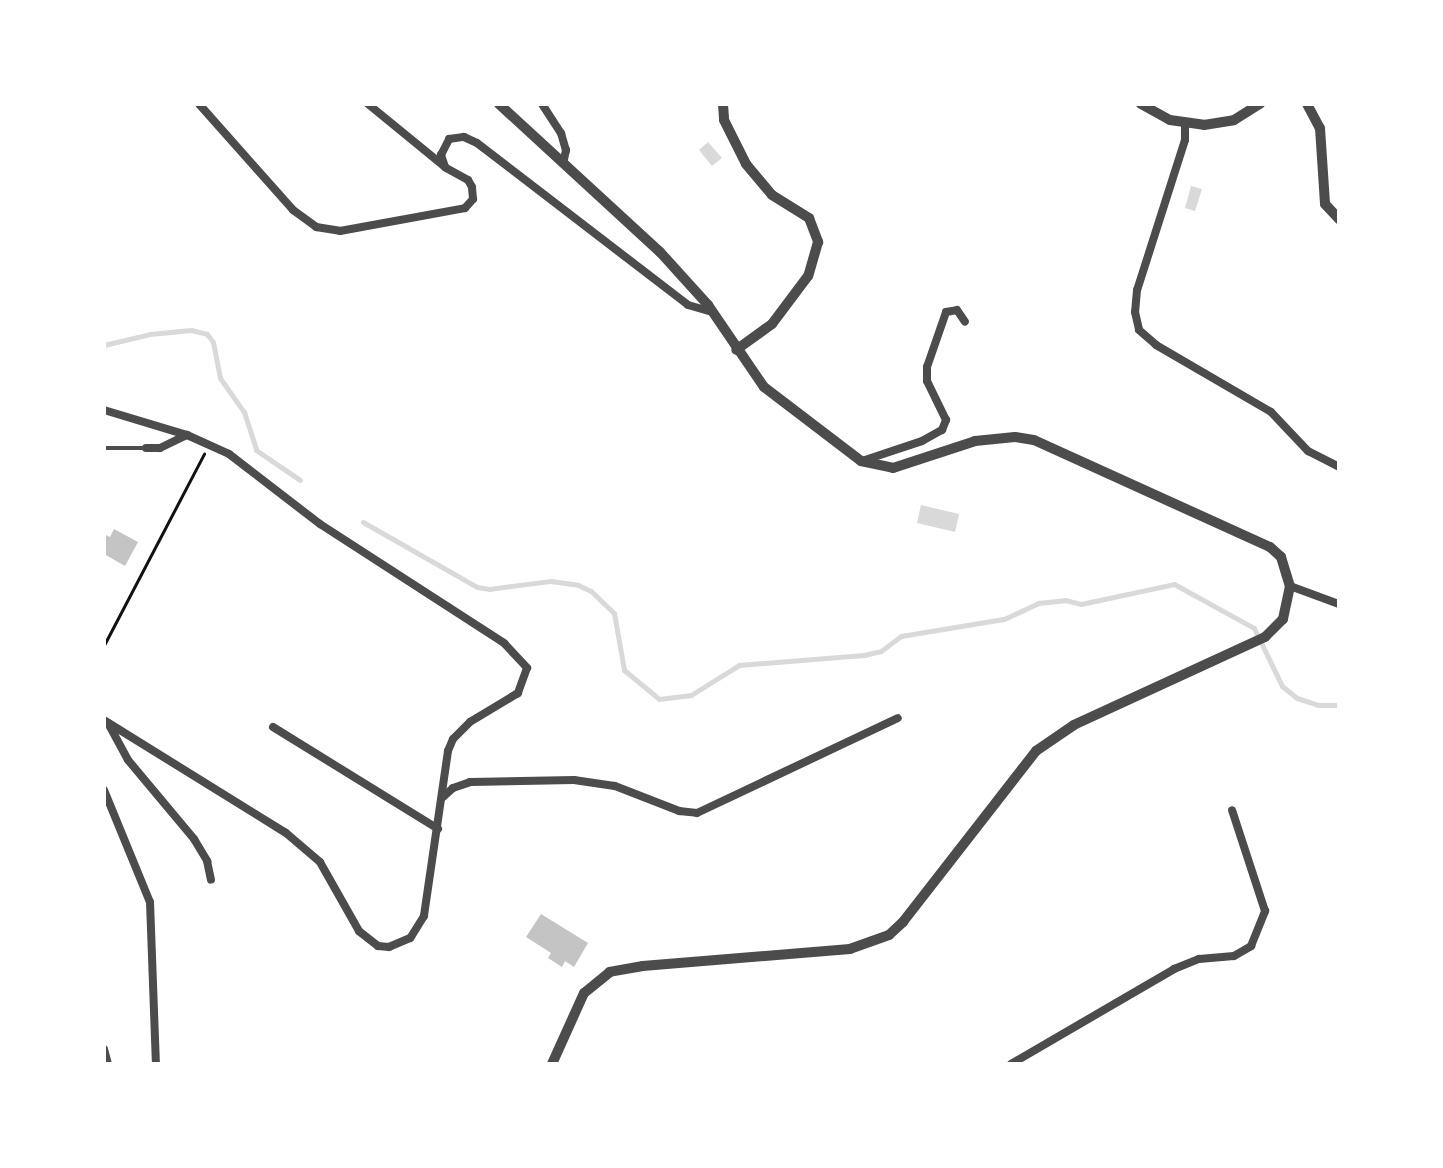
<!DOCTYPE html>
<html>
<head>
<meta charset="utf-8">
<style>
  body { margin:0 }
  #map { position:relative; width:1443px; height:1168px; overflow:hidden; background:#fff; font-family:"DM Sans",sans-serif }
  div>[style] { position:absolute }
  .water>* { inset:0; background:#d9d9d9 }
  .stream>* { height:5px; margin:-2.5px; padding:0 2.5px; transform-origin:2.5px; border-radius:2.5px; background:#d9d9d9 }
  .building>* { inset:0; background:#c4c4c4 }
  .path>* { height:3px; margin:-1.5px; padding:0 1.5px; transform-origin:1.5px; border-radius:1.5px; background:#111 }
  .service>* { height:4px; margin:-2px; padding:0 2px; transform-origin:2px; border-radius:2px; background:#4c4c4c }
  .minor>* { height:8px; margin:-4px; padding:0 4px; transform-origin:4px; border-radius:4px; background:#4c4c4c }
  .tertiary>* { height:10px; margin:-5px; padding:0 5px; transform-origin:5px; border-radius:5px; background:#4c4c4c }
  span { translate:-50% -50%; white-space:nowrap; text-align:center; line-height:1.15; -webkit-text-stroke:8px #fff; paint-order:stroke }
  .frame { position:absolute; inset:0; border:106px solid #fff; pointer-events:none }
</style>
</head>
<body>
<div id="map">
  <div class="water">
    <i style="clip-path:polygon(708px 142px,722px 158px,712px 166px,699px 150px)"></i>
    <i style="clip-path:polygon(1191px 186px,1202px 189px,1195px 211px,1185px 208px)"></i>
    <i style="clip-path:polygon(921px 505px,959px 514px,955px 532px,917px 523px)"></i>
  </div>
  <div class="stream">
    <i style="left:104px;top:345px;width:47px;rotate:-13.4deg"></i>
    <i style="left:150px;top:334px;width:41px;rotate:-5.6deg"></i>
    <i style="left:191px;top:330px;width:16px;rotate:14deg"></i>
    <i style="left:207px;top:334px;width:10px;rotate:53deg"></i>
    <i style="left:213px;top:342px;width:37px;rotate:79deg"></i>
    <i style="left:220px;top:378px;width:42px;rotate:54.8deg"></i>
    <i style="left:244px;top:412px;width:40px;rotate:72deg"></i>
    <i style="left:256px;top:450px;width:53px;rotate:34.3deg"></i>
    <i style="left:363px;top:522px;width:131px;rotate:29.7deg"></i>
    <i style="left:477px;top:587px;width:12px;rotate:9deg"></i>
    <i style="left:489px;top:589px;width:63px;rotate:-7.4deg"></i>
    <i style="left:551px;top:581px;width:27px;rotate:8deg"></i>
    <i style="left:578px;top:585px;width:14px;rotate:25deg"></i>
    <i style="left:591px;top:591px;width:32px;rotate:44deg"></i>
    <i style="left:614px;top:613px;width:58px;rotate:80deg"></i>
    <i style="left:624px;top:670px;width:45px;rotate:39.6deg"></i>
    <i style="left:659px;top:699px;width:32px;rotate:-7deg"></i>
    <i style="left:691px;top:695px;width:57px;rotate:-32deg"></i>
    <i style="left:739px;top:665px;width:125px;rotate:-4.6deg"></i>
    <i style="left:864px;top:655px;width:17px;rotate:-13deg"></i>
    <i style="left:881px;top:651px;width:25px;rotate:-37deg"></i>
    <i style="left:901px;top:636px;width:104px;rotate:-9.4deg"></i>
    <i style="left:1004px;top:619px;width:38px;rotate:-25deg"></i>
    <i style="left:1038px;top:603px;width:27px;rotate:-6deg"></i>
    <i style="left:1065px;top:600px;width:16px;rotate:14deg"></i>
    <i style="left:1081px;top:604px;width:95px;rotate:-12.1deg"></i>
    <i style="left:1174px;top:584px;width:91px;rotate:28.8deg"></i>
    <i style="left:1254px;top:628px;width:64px;rotate:64.2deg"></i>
    <i style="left:1282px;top:686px;width:19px;rotate:39deg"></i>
    <i style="left:1297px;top:698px;width:22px;rotate:18deg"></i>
    <i style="left:1318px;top:705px;width:21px"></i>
  </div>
  <div class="building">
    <i style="clip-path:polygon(114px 529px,138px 542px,125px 566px,104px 554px,104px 534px,110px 537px)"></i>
    <i style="clip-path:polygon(541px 914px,588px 943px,574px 967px,565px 961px,562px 967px,548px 958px,551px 953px,526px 937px)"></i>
  </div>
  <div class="path">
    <i style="left:104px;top:645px;width:216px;rotate:-62.4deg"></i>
  </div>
  <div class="service">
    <i style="left:104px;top:448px;width:42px"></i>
  </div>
  <div class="minor">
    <i style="left:199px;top:104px;width:142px;rotate:48.4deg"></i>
    <i style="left:293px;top:210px;width:29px;rotate:36deg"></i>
    <i style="left:316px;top:227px;width:24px;rotate:9deg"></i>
    <i style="left:340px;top:231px;width:127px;rotate:-10.4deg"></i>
    <i style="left:465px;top:208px;width:12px;rotate:-48deg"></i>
    <i style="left:473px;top:199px;width:12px;rotate:-95deg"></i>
    <i style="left:472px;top:187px;width:8px;rotate:-120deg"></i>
    <i style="left:468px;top:180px;width:26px;rotate:-151deg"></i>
    <i style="left:445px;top:167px;width:13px;rotate:-108deg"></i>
    <i style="left:441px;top:155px;width:18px;rotate:-63deg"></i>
    <i style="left:449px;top:139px;width:15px;rotate:-8deg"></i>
    <i style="left:464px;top:137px;width:14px;rotate:25deg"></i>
    <i style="left:477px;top:143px;width:266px;rotate:37.5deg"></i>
    <i style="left:688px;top:305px;width:25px;rotate:16deg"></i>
    <i style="left:368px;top:104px;width:99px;rotate:39.3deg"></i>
    <i style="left:542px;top:104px;width:35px;rotate:57deg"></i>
    <i style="left:561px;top:133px;width:18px;rotate:74deg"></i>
    <i style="left:566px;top:150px;width:14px;rotate:102deg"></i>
    <i style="left:1185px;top:125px;width:15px;rotate:90deg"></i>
    <i style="left:1185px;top:140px;width:157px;rotate:107.7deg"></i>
    <i style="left:1137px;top:290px;width:22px;rotate:95deg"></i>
    <i style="left:1135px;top:312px;width:18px;rotate:77deg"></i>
    <i style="left:1139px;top:330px;width:23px;rotate:41deg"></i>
    <i style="left:1156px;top:345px;width:133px;rotate:30.2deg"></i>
    <i style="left:1271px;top:412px;width:54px;rotate:46.5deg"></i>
    <i style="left:1308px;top:451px;width:35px;rotate:27deg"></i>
    <i style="left:104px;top:410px;width:87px;rotate:16.8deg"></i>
    <i style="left:187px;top:435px;width:46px;rotate:24.3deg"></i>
    <i style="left:229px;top:454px;width:115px;rotate:37.6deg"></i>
    <i style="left:320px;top:524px;width:219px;rotate:32.9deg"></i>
    <i style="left:504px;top:643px;width:34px;rotate:47deg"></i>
    <i style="left:527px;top:668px;width:27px;rotate:110deg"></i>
    <i style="left:518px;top:693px;width:56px;rotate:148.9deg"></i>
    <i style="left:470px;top:722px;width:24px;rotate:135deg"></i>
    <i style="left:453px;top:739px;width:13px;rotate:113deg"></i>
    <i style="left:448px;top:751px;width:167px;rotate:98.3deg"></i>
    <i style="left:424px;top:916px;width:26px;rotate:122deg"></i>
    <i style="left:410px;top:938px;width:23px;rotate:157deg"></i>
    <i style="left:389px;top:947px;width:11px;rotate:-175deg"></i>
    <i style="left:378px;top:946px;width:24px;rotate:-142deg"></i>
    <i style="left:359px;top:931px;width:79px;rotate:-119.5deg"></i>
    <i style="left:320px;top:862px;width:45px;rotate:-139.5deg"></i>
    <i style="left:286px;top:833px;width:214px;rotate:-148.2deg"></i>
    <i style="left:146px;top:448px;width:14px"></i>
    <i style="left:160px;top:448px;width:30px;rotate:-26deg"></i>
    <i style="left:862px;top:461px;width:63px;rotate:-18.4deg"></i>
    <i style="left:922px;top:441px;width:23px;rotate:-29deg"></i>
    <i style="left:942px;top:430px;width:11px;rotate:-68deg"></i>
    <i style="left:946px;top:420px;width:43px;rotate:-116deg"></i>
    <i style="left:927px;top:381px;width:14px;rotate:-90deg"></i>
    <i style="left:927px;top:367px;width:58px;rotate:-70.9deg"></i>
    <i style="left:946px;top:312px;width:11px;rotate:-10deg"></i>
    <i style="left:957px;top:310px;width:14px;rotate:56deg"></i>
    <i style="left:1290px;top:586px;width:52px;rotate:20.2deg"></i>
    <i style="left:108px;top:723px;width:42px;rotate:61.6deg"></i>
    <i style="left:128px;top:760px;width:103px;rotate:50.1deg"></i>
    <i style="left:194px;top:839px;width:26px;rotate:59deg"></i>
    <i style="left:207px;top:861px;width:19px;rotate:78deg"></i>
    <i style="left:273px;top:727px;width:194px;rotate:31.7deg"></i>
    <i style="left:104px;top:790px;width:121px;rotate:67.7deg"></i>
    <i style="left:150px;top:902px;width:162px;rotate:87.9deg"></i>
    <i style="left:443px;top:797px;width:13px;rotate:-42deg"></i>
    <i style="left:453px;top:788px;width:18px;rotate:-19deg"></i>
    <i style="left:470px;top:782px;width:104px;rotate:-1.1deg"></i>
    <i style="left:574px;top:780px;width:41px;rotate:8.3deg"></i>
    <i style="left:615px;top:786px;width:69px;rotate:21.3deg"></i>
    <i style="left:679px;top:811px;width:18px;rotate:6deg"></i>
    <i style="left:697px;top:813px;width:222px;rotate:-25.3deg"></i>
    <i style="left:104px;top:1049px;width:16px;rotate:75deg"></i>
    <i style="left:1011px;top:1064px;width:189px;rotate:-30.2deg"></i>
    <i style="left:1174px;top:969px;width:27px;rotate:-22deg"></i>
    <i style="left:1199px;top:959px;width:35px;rotate:-5deg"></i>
    <i style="left:1234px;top:956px;width:20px;rotate:-30deg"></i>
    <i style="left:1251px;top:946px;width:38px;rotate:-68deg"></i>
    <i style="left:1265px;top:911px;width:106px;rotate:-108.1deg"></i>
  </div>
  <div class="tertiary">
    <i style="left:499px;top:104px;width:219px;rotate:42.6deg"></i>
    <i style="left:660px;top:252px;width:72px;rotate:47.8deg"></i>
    <i style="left:708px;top:305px;width:99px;rotate:55.7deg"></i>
    <i style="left:764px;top:387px;width:122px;rotate:37.3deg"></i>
    <i style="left:861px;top:461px;width:33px;rotate:12deg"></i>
    <i style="left:893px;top:468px;width:86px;rotate:-18.2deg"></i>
    <i style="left:975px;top:441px;width:40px;rotate:-5.7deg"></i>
    <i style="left:1015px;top:437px;width:19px;rotate:9deg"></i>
    <i style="left:1034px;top:440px;width:259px;rotate:24.4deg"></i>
    <i style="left:1270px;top:547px;width:15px;rotate:42deg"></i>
    <i style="left:1281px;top:557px;width:30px;rotate:73deg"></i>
    <i style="left:1290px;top:586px;width:34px;rotate:102deg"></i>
    <i style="left:1283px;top:619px;width:25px;rotate:135deg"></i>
    <i style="left:1265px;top:637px;width:210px;rotate:155.3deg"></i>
    <i style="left:1074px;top:725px;width:46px;rotate:145.6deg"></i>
    <i style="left:1036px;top:751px;width:217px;rotate:127.9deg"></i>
    <i style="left:903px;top:922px;width:19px;rotate:137deg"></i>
    <i style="left:889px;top:935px;width:41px;rotate:160.3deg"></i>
    <i style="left:850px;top:949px;width:208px;rotate:175.3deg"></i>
    <i style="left:643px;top:966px;width:34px;rotate:170deg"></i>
    <i style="left:610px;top:972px;width:33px;rotate:141deg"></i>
    <i style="left:584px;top:993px;width:78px;rotate:114.3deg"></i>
    <i style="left:723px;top:104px;width:16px;rotate:86deg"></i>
    <i style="left:724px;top:120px;width:49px;rotate:63.4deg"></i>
    <i style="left:746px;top:164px;width:40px;rotate:50deg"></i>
    <i style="left:772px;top:195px;width:44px;rotate:31.9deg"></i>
    <i style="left:809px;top:218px;width:26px;rotate:69deg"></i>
    <i style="left:818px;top:242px;width:35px;rotate:106deg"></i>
    <i style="left:808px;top:276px;width:60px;rotate:126.9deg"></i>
    <i style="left:772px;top:324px;width:44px;rotate:144.2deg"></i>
    <i style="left:1141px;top:104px;width:33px;rotate:29deg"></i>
    <i style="left:1170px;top:120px;width:34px;rotate:8deg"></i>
    <i style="left:1204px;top:125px;width:30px;rotate:-9deg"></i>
    <i style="left:1234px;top:120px;width:31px;rotate:-32deg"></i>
    <i style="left:1307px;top:104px;width:27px;rotate:62deg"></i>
    <i style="left:1320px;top:128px;width:76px;rotate:86.2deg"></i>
    <i style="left:1325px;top:204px;width:21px;rotate:47deg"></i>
  </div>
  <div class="frame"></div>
</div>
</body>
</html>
